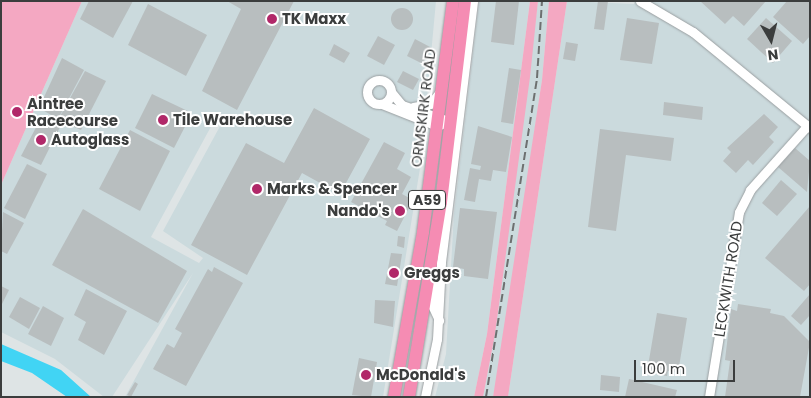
<!DOCTYPE html>
<html>
<head>
<meta charset="utf-8">
<style>
  body { margin:0 }
  #map { position:relative; width:811px; height:398px; overflow:hidden; background:#dee4e5; font-family:Poppins,sans-serif }
  div>[style] { position:absolute }
  .built>* { inset:0; background:#cbdadd }
  .green>* { inset:0; background:#f4a8c2 }
  .water>* { inset:0; background:#41d4f4 }
  .building>* { inset:0; background:#b8bebf }
  .round { border-radius:50% }
  .roads { filter:drop-shadow(0 0 1px #9a9fa1) drop-shadow(0 0 1px #9a9fa1) }
  .minor>* { height:9px; margin:-4.5px; padding:0 4.5px; transform-origin:4.5px; border-radius:4.5px; background:#fff }
  .minor>.ring { margin:-4.5px; padding:0; box-sizing:content-box; background:none; border:9px solid #fff; border-radius:50% }
  .highway>* { height:12px; margin:-6px; padding:0 6px; transform-origin:6px; border-radius:6px; background:#f58cb3 }
  .rail>* { height:2px; margin-top:-1px; transform-origin:0; background:repeating-linear-gradient(90deg,#6d7070 0 8px,transparent 0 12px) }
  .dots>* { width:14px; height:14px; translate:-50% -50%; box-sizing:border-box; border:2px solid #fff; border-radius:50% }
  span { translate:-50% -50%; white-space:nowrap; text-align:center; line-height:1.15; -webkit-text-stroke:4px #fff; paint-order:stroke }
  .shield-label span { padding:1px 4px; background:#fff; border:1px solid; border-radius:4px; -webkit-text-stroke-width:0 }
  .shield-label { font-size:14px; color:#3b3d3d; font-weight:700 }
  .poi-label { font-size:15px; color:#3b3d3d; font-weight:700 }
  .left { translate:0 -50%; text-align:left }
  .right { translate:-100% -50%; text-align:right }
  .street-label { font-size:15px; color:#3b3d3d }
  .frame { position:absolute; inset:0; border:2px solid #3b3d3d; pointer-events:none }
  .north { position:absolute; left:746px; top:15px; width:50px; height:50px; -webkit-text-stroke:4px #fff; paint-order:stroke; rotate:172deg; font-size:14px; font-weight:700; line-height:20px; text-align:center; color:#3b3d3d }
  .north::after { content:''; display:block; margin:auto; width:18px; height:22px; background:#3b3d3d; clip-path:polygon(50% 0,100% 100%,50% 72%,0 100%) }
  .scale { position:absolute; left:634px; top:360px; width:101px; height:22px; box-sizing:border-box; border:2px solid #3b3d3d; border-top:0; padding-left:6px; font-size:15px; line-height:18px; white-space:nowrap; color:#3b3d3d; -webkit-text-stroke:4px #fff; paint-order:stroke }
</style>
</head>
<body>
<div id="map">
  <div class="built">
    <i style="clip-path:polygon(evenodd,82px 1px,436px 1px,421px 162px,383px 397px,125px 397px,193px 273px,112px 397px,104px 397px,55px 359px,1px 332px,1px 185px,82px 1px,225px 117px,163px 231px,203px 258px,199px 263px,151px 237px,214px 121px,225px 117px)"></i>
    <i style="clip-path:polygon(479px 1px,530px 1px,487px 334px,474px 397px,435px 397px,446px 354px,454px 213px)"></i>
    <i style="clip-path:polygon(538px 1px,549px 1px,542px 80px,506px 331px,493px 397px,483px 397px,495px 334px)"></i>
    <i style="clip-path:polygon(567px 1px,634px 4px,635px 1px,810px 1px,810px 397px,508px 397px)"></i>
  </div>
  <div class="green">
    <i style="clip-path:polygon(1px 1px,82px 1px,1px 185px)"></i>
    <i style="clip-path:polygon(530px 1px,538px 1px,530px 77px,495px 334px,483px 397px,474px 397px,487px 334px)"></i>
    <i style="clip-path:polygon(549px 1px,567px 1px,508px 397px,493px 397px,542px 80px)"></i>
  </div>
  <div class="water">
    <i style="clip-path:polygon(1px 344px,61px 370px,91px 397px,67px 397px,32px 373px,1px 361px)"></i>
  </div>
  <div class="building">
    <i style="clip-path:polygon(89px 1px,133px 1px,113px 38px,80px 19px)"></i>
    <i style="clip-path:polygon(227px 1px,294px 1px,237px 110px,202px 91px,241px 9px)"></i>
    <i style="clip-path:polygon(496px 1px,519px 1px,514px 45px,491px 42px)"></i>
    <i style="clip-path:polygon(598px 1px,608px 1px,604px 30px,594px 29px)"></i>
    <i style="clip-path:polygon(700px 1px,766px 1px,744px 26px,733px 16px,725px 24px)"></i>
    <i style="clip-path:polygon(787px 1px,810px 1px,810px 36px,803px 44px,773px 17px)"></i>
    <i style="clip-path:polygon(148px 4px,207px 35px,186px 76px,128px 45px)"></i>
    <i class="round" style="left:391px;top:8px;width:22px;height:22px"></i>
    <i style="clip-path:polygon(627px 18px,659px 23px,652px 64px,620px 60px)"></i>
    <i style="clip-path:polygon(766px 18px,792px 41px,773px 63px,747px 39px)"></i>
    <i style="clip-path:polygon(378px 36px,395px 45px,384px 65px,367px 56px)"></i>
    <i style="clip-path:polygon(415px 39px,432px 48px,423px 64px,407px 56px)"></i>
    <i style="clip-path:polygon(566px 42px,578px 44px,575px 61px,563px 59px)"></i>
    <i style="clip-path:polygon(334px 44px,350px 53px,344px 63px,329px 55px)"></i>
    <i style="clip-path:polygon(62px 58px,84px 70px,58px 119px,39px 108px)"></i>
    <i style="clip-path:polygon(509px 68px,521px 70px,513px 124px,501px 122px)"></i>
    <i style="clip-path:polygon(85px 71px,106px 81px,81px 130px,58px 120px)"></i>
    <i style="clip-path:polygon(403px 71px,419px 79px,413px 90px,397px 82px)"></i>
    <i style="clip-path:polygon(152px 94px,192px 113px,174px 148px,135px 128px)"></i>
    <i style="clip-path:polygon(664px 102px,703px 107px,702px 120px,663px 115px)"></i>
    <i style="clip-path:polygon(314px 108px,370px 139px,340px 194px,302px 173px,247px 275px,191px 245px,246px 143px,284px 163px)"></i>
    <i style="clip-path:polygon(764px 114px,778px 127px,769px 137px,774px 142px,753px 165px,748px 160px,736px 173px,723px 161px,731px 152px,727px 148px)"></i>
    <i style="clip-path:polygon(42px 116px,61px 125px,41px 165px,21px 156px)"></i>
    <i style="clip-path:polygon(478px 126px,512px 137px,506px 172px,493px 170px,491px 181px,479px 179px,475px 202px,464px 200px,470px 168px,480px 170px,481px 166px,471px 164px)"></i>
    <i style="clip-path:polygon(600px 129px,674px 138px,671px 161px,626px 155px,616px 231px,588px 227px)"></i>
    <i style="clip-path:polygon(130px 130px,170px 151px,140px 211px,99px 189px)"></i>
    <i style="clip-path:polygon(384px 142px,405px 153px,397px 169px,411px 177px,402px 194px,413px 200px,397px 231px,385px 225px,387px 221px,351px 202px)"></i>
    <i style="clip-path:polygon(795px 148px,810px 161px,807px 192px,778px 167px)"></i>
    <i style="clip-path:polygon(27px 164px,47px 174px,25px 219px,4px 208px)"></i>
    <i style="clip-path:polygon(781px 180px,797px 194px,777px 216px,762px 203px)"></i>
    <i style="clip-path:polygon(810px 206px,810px 284px,804px 291px,765px 258px)"></i>
    <i style="clip-path:polygon(460px 208px,497px 212px,488px 279px,464px 276px,464px 269px,453px 267px)"></i>
    <i style="clip-path:polygon(83px 209px,187px 271px,158px 323px,52px 265px)"></i>
    <i style="clip-path:polygon(3px 212px,24px 223px,7px 254px,1px 251px)"></i>
    <i style="clip-path:polygon(398px 236px,405px 237px,404px 248px,397px 246px)"></i>
    <i style="clip-path:polygon(391px 253px,402px 254px,397px 286px,385px 284px)"></i>
    <i style="clip-path:polygon(214px 267px,243px 283px,186px 386px,153px 369px,167px 344px,174px 348px,182px 333px,175px 329px,208px 269px,212px 272px)"></i>
    <i style="clip-path:polygon(1px 286px,9px 290px,1px 306px)"></i>
    <i style="clip-path:polygon(86px 289px,127px 311px,104px 355px,78px 340px,86px 322px,74px 315px)"></i>
    <i style="clip-path:polygon(810px 294px,810px 315px,801px 325px,791px 316px)"></i>
    <i style="clip-path:polygon(20px 297px,40px 308px,29px 329px,9px 317px)"></i>
    <i style="clip-path:polygon(375px 300px,395px 301px,393px 327px,374px 323px)"></i>
    <i style="clip-path:polygon(738px 304px,771px 309px,770px 313px,784px 316px,810px 342px,800px 397px,725px 397px,730px 361px,725px 360px,731px 309px,737px 311px)"></i>
    <i style="clip-path:polygon(43px 306px,64px 318px,51px 346px,28px 334px)"></i>
    <i style="clip-path:polygon(657px 313px,687px 318px,678px 373px,668px 371px,667px 376px,647px 372px)"></i>
    <i style="clip-path:polygon(359px 358px,377px 362px,371px 397px,352px 395px)"></i>
    <i style="clip-path:polygon(601px 375px,620px 377px,619px 392px,600px 390px)"></i>
    <i style="clip-path:polygon(629px 379px,677px 390px,675px 397px,625px 397px)"></i>
    <i style="clip-path:polygon(135px 382px,138px 384px,131px 397px,127px 395px)"></i>
  </div>
  <div class="roads">
    <div class="minor">
      <i style="left:640px;top:1px;width:61px;rotate:30.3deg"></i>
      <i style="left:693px;top:32px;width:151px;rotate:39.4deg"></i>
      <i class="ring" style="left:367px;top:80px;width:15px;height:15px"></i>
      <i style="left:391px;top:92px;width:17px;rotate:50deg"></i>
      <i style="left:402px;top:105px;width:43px;rotate:18.9deg"></i>
      <i style="left:382px;top:104px;width:59px;rotate:21.8deg"></i>
      <i style="left:437px;top:126px;width:15px;rotate:-23deg"></i>
      <i style="left:413px;top:107px;width:17px;rotate:-10deg"></i>
      <i style="left:430px;top:104px;width:16px;rotate:-50deg"></i>
      <i style="left:433px;top:283px;width:22px;rotate:93deg"></i>
      <i style="left:432px;top:305px;width:17px;rotate:65deg"></i>
      <i style="left:425px;top:397px;width:59px;rotate:-78.3deg"></i>
      <i style="left:437px;top:339px;width:77px;rotate:-87deg"></i>
      <i style="left:441px;top:262px;width:263px;rotate:-83deg"></i>
      <i style="left:709px;top:397px;width:187px;rotate:-80.8deg"></i>
      <i style="left:739px;top:212px;width:25px;rotate:-63deg"></i>
      <i style="left:750px;top:190px;width:86px;rotate:-48.3deg"></i>
    </div>
    <div class="highway">
      <i style="left:394px;top:397px;width:168px;rotate:-80deg"></i>
      <i style="left:423px;top:232px;width:233px;rotate:-82.6deg"></i>
      <i style="left:409px;top:397px;width:198px;rotate:-80.7deg"></i>
      <i style="left:441px;top:202px;width:202px;rotate:-83.2deg"></i>
    </div>
  </div>
  <div class="rail">
    <i style="left:486px;top:397px;width:323px;rotate:-80.9deg"></i>
    <i style="left:537px;top:78px;width:77px;rotate:-86.3deg"></i>
  </div>
  <div class="dots">
    <i style="left:272px;top:19px;background:#b12869"></i>
    <i style="left:17px;top:112px;background:#b12869"></i>
    <i style="left:163px;top:120px;background:#b12869"></i>
    <i style="left:41px;top:140px;background:#b12869"></i>
    <i style="left:257px;top:189px;background:#b12869"></i>
    <i style="left:400px;top:211px;background:#b12869"></i>
    <i style="left:394px;top:273px;background:#b12869"></i>
    <i style="left:366px;top:375px;background:#b12869"></i>
  </div>
  <div class="shield-label">
    <span style="left:427px;top:200px">A59</span>
  </div>
  <div class="poi-label">
    <span class="left" style="left:282px;top:19px">TK Maxx</span>
    <span class="left" style="left:27px;top:112px">Aintree<br>Racecourse</span>
    <span class="left" style="left:173px;top:120px">Tile Warehouse</span>
    <span class="left" style="left:51px;top:140px">Autoglass</span>
    <span class="left" style="left:267px;top:189px">Marks &amp; Spencer</span>
    <span class="right" style="left:390px;top:211px">Nando's</span>
    <span class="left" style="left:404px;top:273px">Greggs</span>
    <span class="left" style="left:376px;top:375px">McDonald's</span>
  </div>
  <div class="street-label">
    <span style="left:423px;top:108px;rotate:-83deg">ORMSKIRK ROAD</span>
    <span style="left:728px;top:279px;rotate:-81deg">LECKWITH ROAD</span>
  </div>
  <div class="frame"></div>
  <div class="north">N</div>
  <div class="scale">100 m</div>
</div>
</body>
</html>
